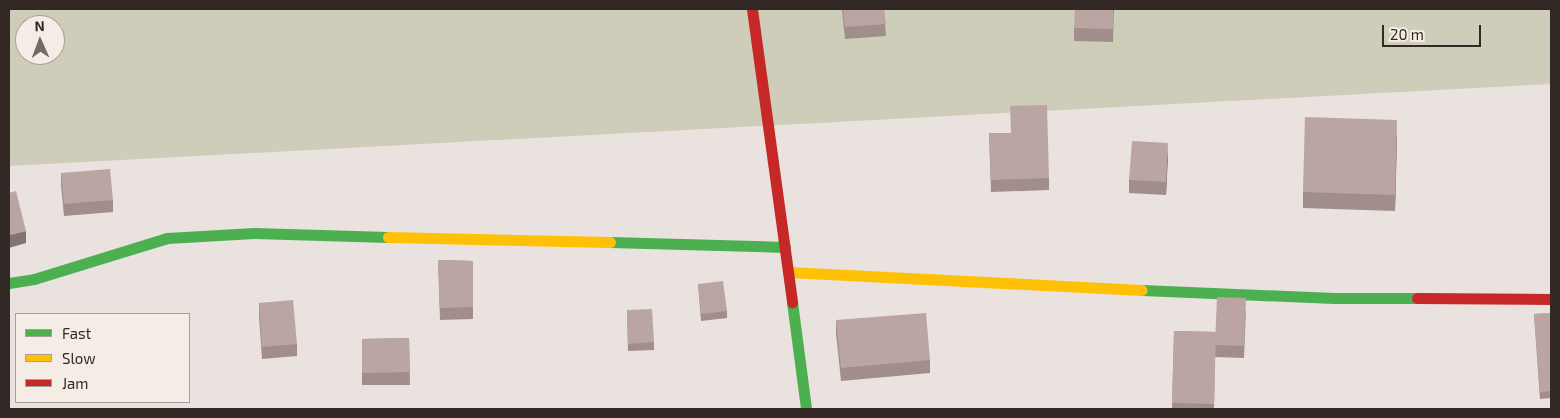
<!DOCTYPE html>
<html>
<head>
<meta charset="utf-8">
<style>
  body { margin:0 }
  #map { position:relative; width:1560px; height:418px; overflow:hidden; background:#eae2de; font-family:"Exo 2",sans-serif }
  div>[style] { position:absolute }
  .green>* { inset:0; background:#cdcdba }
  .fast>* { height:11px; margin:-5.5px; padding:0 5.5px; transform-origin:5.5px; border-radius:5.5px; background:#4caf50 }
  .slow>* { height:11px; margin:-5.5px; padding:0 5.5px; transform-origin:5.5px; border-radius:5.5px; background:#ffc107 }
  .jam>* { height:11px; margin:-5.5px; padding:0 5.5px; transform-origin:5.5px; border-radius:5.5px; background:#c62828 }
  .wall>* { inset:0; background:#a18e8b }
  .shaded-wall>* { inset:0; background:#837471 }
  .building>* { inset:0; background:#bba5a2 }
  span { translate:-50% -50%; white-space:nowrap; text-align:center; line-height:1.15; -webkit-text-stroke:4px #f6ece6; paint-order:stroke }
  .frame { position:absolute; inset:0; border:10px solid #322927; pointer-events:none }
  .legend { position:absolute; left:15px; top:313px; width:175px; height:90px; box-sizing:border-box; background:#f6ece6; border:1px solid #a89e9a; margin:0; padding:6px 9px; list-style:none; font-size:15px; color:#322927 }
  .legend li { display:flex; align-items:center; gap:10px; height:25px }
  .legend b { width:25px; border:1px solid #a89e9a }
  .north { position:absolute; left:15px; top:15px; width:50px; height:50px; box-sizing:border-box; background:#f6ece6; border:1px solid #a89e9a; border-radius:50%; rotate:358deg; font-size:14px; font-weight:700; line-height:20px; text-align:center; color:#322927 }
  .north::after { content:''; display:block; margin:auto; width:18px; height:22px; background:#726a67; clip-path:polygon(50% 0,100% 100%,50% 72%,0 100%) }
  .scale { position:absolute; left:1382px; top:25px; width:99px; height:22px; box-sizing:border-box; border:2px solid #322927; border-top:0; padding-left:6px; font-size:15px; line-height:18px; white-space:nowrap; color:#322927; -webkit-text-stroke:4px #f6ece6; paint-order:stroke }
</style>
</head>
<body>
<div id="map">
  <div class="green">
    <i style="clip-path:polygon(evenodd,9px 9px,1551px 9px,1551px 84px,9px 166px,9px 9px,25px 25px,55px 25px,55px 55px,25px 55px,25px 25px)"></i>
  </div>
  <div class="fast">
    <i style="left:610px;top:242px;width:175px;rotate:1.6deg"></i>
    <i style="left:9px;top:283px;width:25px;rotate:-9deg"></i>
    <i style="left:34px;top:279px;width:139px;rotate:-17.1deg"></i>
    <i style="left:167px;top:238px;width:87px;rotate:-3.3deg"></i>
    <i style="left:254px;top:233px;width:134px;rotate:1.7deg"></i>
    <i style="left:1142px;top:290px;width:192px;rotate:2.4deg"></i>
    <i style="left:1334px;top:298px;width:83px"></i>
    <i style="left:792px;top:302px;width:108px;rotate:82.5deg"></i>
  </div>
  <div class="slow">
    <i style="left:388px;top:237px;width:222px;rotate:1.3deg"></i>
    <i style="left:788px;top:272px;width:354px;rotate:2.9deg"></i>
  </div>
  <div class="jam">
    <i style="left:752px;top:9px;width:296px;rotate:82.2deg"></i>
    <i style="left:1417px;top:298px;width:134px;rotate:0.4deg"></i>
  </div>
  <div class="wall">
    <i style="clip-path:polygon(842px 9px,884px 9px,886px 36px,845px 39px)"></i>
    <i style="clip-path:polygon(1114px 9px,1113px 42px,1074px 41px,1074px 28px)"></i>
    <i style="clip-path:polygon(989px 133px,1049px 178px,1049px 190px,991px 192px)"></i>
    <i style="clip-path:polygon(1397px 136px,1395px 211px,1303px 208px,1303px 192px)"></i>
    <i style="clip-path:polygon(1168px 155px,1166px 195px,1129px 193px,1129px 180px)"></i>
    <i style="clip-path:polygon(61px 173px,113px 200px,113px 212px,64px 216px,61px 185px)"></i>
    <i style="clip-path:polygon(438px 260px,473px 261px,473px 319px,440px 320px)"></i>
    <i style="clip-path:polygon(698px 284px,727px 311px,727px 318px,701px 321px)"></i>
    <i style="clip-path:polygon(259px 303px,297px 344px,297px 356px,262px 359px,259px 316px)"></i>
    <i style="clip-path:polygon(627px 310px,654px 342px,654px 350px,628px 351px)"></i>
    <i style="clip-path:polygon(1246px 310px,1244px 358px,1215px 357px,1214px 409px,1172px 409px,1174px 331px,1216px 332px)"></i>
    <i style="clip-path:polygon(1551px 313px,1551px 398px,1540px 399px,1534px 314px)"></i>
    <i style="clip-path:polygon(836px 320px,930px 360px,930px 373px,841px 381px,836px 333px)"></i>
    <i style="clip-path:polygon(409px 338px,410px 385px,362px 385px,362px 339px)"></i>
  </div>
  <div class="shaded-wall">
    <i style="clip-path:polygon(1397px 120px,1397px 136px,1395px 211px,1395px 195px)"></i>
    <i style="clip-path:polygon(1168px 143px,1168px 155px,1166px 195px,1166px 182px)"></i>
    <i style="clip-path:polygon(26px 231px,26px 243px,9px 248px,9px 235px)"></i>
  </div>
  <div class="building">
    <i style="clip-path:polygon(843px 9px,884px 9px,886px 24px,845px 27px)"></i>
    <i style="clip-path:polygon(1075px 9px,1113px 9px,1113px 29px,1074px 28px)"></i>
    <i style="clip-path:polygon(1047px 105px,1049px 178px,991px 180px,989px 133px,1011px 133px,1010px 106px)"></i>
    <i style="clip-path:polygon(1305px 117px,1397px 120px,1395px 195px,1303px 192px)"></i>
    <i style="clip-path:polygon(1132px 141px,1168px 143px,1166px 182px,1129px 180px)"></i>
    <i style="clip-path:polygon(110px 169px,113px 200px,64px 204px,61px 173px)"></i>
    <i style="clip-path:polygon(16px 191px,26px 231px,9px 235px,9px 193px)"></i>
    <i style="clip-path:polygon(438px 260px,473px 261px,473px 307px,440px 308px)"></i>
    <i style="clip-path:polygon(723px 281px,727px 311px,701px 314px,698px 284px)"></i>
    <i style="clip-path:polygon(1217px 297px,1246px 298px,1244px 346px,1215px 345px)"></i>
    <i style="clip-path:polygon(293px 300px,297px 344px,262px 347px,259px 303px)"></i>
    <i style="clip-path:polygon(652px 309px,654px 342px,628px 344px,627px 310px)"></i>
    <i style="clip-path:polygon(926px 313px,930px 360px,841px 368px,836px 320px)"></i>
    <i style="clip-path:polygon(1551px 313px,1551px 391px,1540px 392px,1534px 314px)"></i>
    <i style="clip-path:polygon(1174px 331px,1216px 332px,1214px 404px,1172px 403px)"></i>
    <i style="clip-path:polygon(409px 338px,410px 372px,362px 373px,362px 339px)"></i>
  </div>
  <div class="frame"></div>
  <ul class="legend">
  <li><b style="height:6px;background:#4caf50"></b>Fast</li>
  <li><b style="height:6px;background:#ffc107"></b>Slow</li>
  <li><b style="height:6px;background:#c62828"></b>Jam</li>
  </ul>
  <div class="north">N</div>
  <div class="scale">20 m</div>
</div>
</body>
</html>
